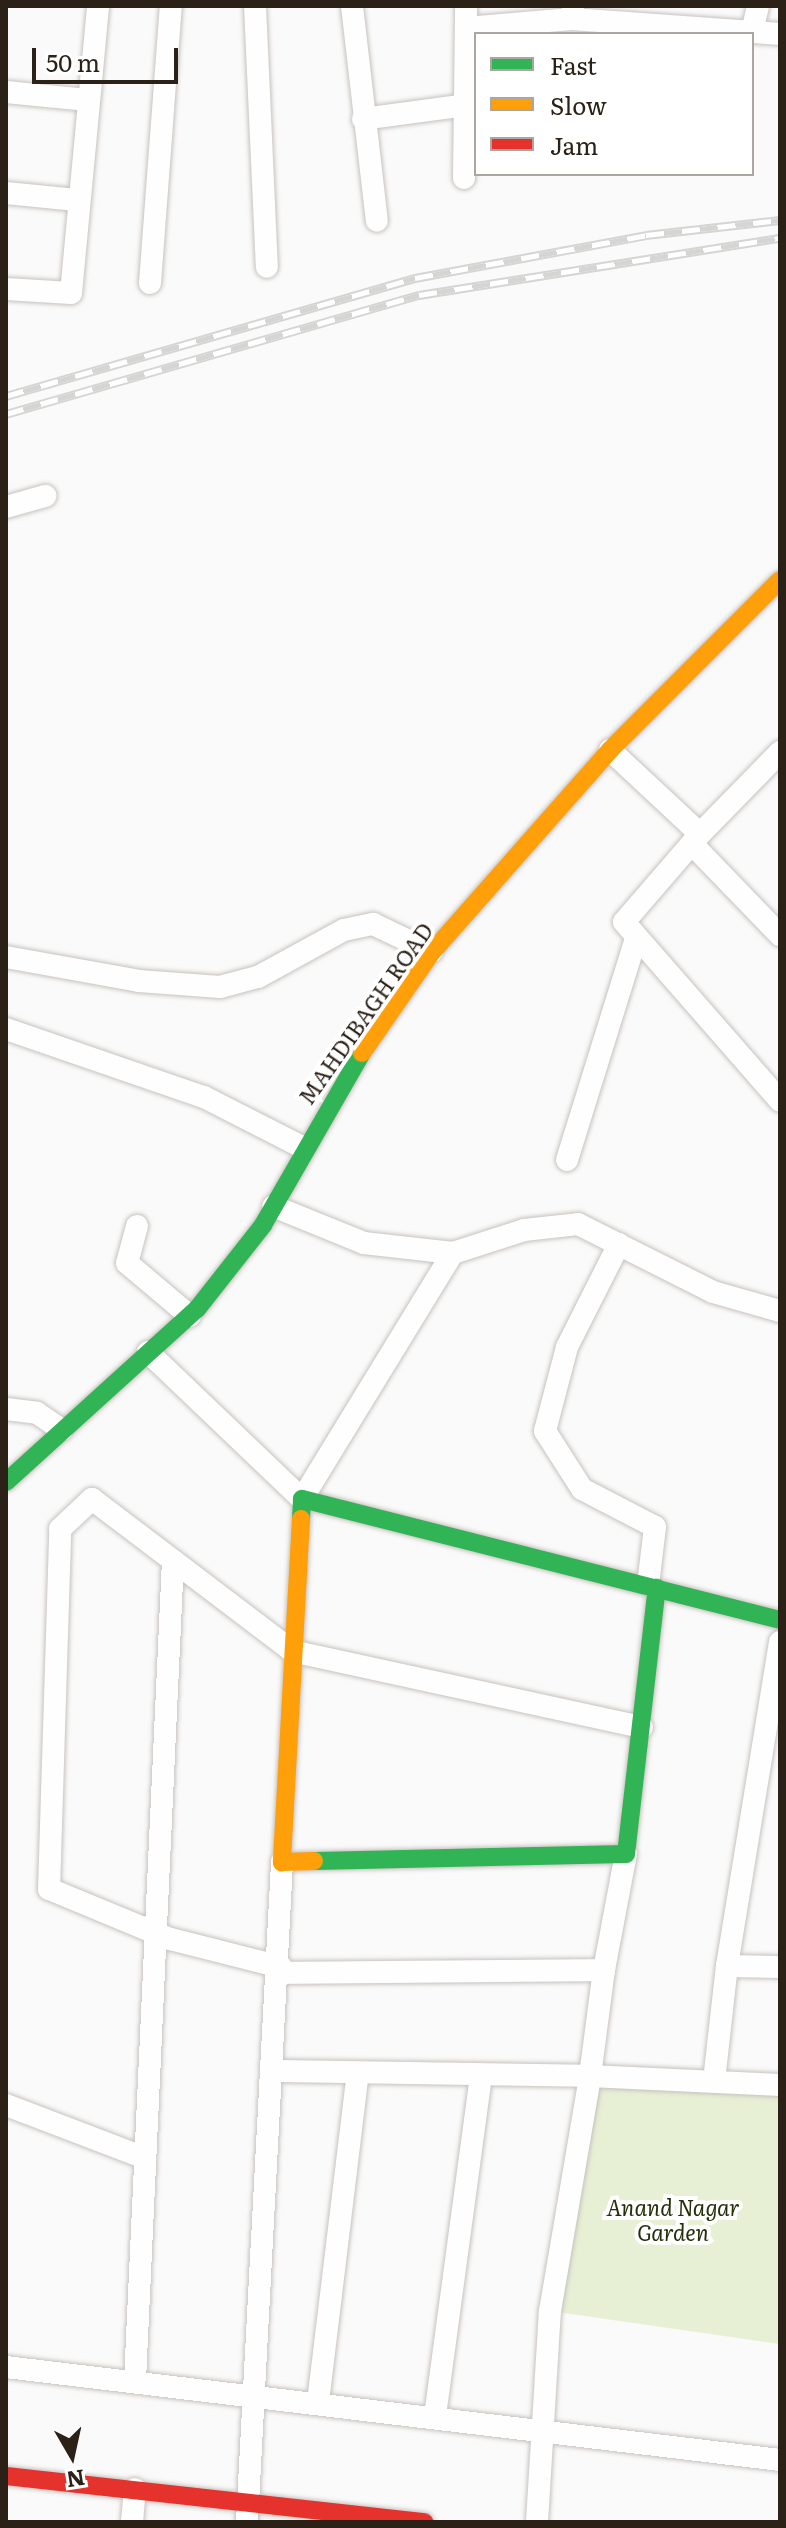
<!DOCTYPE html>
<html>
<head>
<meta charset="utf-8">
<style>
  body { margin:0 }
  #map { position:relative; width:786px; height:2528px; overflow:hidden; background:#fafafa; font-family:Literata,serif }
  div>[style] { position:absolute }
  .green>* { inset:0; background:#e7f0d5 }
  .roads { filter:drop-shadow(0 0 2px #c7c2be) drop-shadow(0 0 2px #c7c2be) }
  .street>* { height:22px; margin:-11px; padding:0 11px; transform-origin:11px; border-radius:11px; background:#fefefe }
  .fast>* { height:18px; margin:-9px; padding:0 9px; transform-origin:9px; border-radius:9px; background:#30b455 }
  .slow>* { height:18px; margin:-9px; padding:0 9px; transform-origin:9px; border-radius:9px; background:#ff9f0a }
  .jam>* { height:18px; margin:-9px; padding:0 9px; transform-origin:9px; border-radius:9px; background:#e5322d }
  .rail>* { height:9px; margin-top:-4.5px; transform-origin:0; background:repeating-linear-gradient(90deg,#fff 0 18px,#d5d5d4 0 36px); box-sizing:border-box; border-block:2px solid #d5d5d4 }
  span { translate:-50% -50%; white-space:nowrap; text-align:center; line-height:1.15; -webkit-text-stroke:8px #fff; paint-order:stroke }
  .street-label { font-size:22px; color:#2c2117 }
  .park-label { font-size:22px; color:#252f0a; font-style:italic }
  .frame { position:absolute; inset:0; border:8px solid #2c2117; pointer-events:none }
  .legend { position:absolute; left:474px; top:32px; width:280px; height:144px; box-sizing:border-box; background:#fff; border:2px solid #aba6a2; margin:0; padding:10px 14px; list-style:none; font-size:24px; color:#2c2117 }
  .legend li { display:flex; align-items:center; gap:16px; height:40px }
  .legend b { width:40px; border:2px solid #aba6a2 }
  .north { position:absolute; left:32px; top:2416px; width:80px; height:80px; -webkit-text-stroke:6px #fff; paint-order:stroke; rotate:171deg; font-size:22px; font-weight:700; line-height:32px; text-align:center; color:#2c2117 }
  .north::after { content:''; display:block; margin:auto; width:28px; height:36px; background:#2c2117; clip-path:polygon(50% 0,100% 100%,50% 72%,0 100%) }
  .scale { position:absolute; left:32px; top:48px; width:146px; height:36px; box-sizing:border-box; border:4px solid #2c2117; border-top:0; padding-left:10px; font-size:24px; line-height:28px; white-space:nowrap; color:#2c2117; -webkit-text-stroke:6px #fff; paint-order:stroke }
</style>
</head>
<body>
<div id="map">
  <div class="green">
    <i style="clip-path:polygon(590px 2076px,780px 2086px,780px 2344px,550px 2311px)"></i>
  </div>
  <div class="roads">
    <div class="street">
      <i style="left:255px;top:6px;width:261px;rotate:87.4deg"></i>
      <i style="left:352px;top:6px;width:216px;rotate:83.4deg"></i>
      <i style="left:573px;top:6px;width:13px;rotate:94deg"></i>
      <i style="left:572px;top:19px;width:209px;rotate:4.1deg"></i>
      <i style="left:466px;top:28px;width:106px;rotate:-4.9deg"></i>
      <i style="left:752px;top:32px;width:27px;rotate:-77deg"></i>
      <i style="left:6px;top:92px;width:82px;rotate:5.6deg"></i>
      <i style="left:363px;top:119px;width:104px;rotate:-7.7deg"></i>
      <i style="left:464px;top:178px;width:172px;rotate:-89.3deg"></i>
      <i style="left:6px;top:193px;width:71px;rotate:5.6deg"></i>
      <i style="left:150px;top:283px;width:278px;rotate:-85.7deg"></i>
      <i style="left:6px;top:289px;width:65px;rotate:3.5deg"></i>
      <i style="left:71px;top:293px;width:288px;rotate:-84.6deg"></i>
      <i style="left:6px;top:507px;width:41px;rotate:-15.8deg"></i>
      <i style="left:610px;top:750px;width:123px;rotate:43deg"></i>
      <i style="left:700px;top:834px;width:115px;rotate:-45.7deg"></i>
      <i style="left:700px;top:834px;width:116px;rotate:130.8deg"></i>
      <i style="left:624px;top:922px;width:237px;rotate:48.9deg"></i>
      <i style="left:692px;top:844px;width:127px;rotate:46deg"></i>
      <i style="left:6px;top:957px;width:135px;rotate:10.2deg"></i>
      <i style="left:139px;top:981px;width:81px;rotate:4.2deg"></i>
      <i style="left:220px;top:987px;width:39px;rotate:-15deg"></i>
      <i style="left:258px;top:977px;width:98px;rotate:-28.7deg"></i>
      <i style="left:344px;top:930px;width:30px;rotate:-12deg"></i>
      <i style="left:373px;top:924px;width:65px;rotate:25.4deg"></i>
      <i style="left:6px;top:1029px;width:209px;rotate:19deg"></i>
      <i style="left:204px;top:1097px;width:112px;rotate:27deg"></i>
      <i style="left:567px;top:1160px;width:228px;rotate:-72.7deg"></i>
      <i style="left:137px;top:1226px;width:38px;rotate:105deg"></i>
      <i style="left:127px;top:1263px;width:82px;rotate:40.1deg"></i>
      <i style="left:619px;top:1244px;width:115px;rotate:116.8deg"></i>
      <i style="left:567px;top:1347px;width:87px;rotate:104.7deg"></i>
      <i style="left:545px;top:1431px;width:69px;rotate:57.5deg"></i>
      <i style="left:582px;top:1489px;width:82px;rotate:27.5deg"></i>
      <i style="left:655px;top:1527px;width:58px;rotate:96.9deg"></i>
      <i style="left:453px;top:1253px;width:75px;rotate:-17.9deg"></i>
      <i style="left:524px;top:1230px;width:54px;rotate:-6.3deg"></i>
      <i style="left:578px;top:1224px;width:151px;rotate:26.7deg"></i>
      <i style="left:713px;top:1292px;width:70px;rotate:15.8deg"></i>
      <i style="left:148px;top:1352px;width:213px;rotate:43.7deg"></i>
      <i style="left:302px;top:1499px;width:289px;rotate:-58.5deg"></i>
      <i style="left:453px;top:1253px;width:90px;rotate:-173.6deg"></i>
      <i style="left:364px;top:1243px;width:98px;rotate:-157.9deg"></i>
      <i style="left:6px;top:1409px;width:31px;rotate:7deg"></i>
      <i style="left:37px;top:1413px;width:30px;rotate:34deg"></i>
      <i style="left:780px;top:1642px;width:328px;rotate:99.3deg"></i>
      <i style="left:727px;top:1966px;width:53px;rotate:1.1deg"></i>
      <i style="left:281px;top:1967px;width:114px;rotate:-165.8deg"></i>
      <i style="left:170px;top:1939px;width:131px;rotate:-157.5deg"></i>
      <i style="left:49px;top:1889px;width:360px;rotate:-88.2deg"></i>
      <i style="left:60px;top:1529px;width:44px;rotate:-43.2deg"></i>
      <i style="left:92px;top:1499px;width:251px;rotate:37.2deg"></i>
      <i style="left:292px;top:1651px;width:358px;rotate:12.3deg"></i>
      <i style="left:282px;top:1973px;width:322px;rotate:-0.5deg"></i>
      <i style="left:604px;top:1970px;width:118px;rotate:-79.3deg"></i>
      <i style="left:275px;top:2071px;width:315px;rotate:0.9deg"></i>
      <i style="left:590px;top:2076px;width:107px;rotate:-82.5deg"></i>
      <i style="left:714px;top:2081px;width:116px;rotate:-83.6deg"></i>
      <i style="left:6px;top:2105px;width:149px;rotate:20.9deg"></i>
      <i style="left:6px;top:2367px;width:780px;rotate:6.85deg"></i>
      <i style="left:135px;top:2381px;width:821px;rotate:-87.35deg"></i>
      <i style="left:318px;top:2402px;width:331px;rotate:-83.1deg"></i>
      <i style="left:435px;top:2416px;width:344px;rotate:-82.3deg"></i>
      <i style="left:132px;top:2522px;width:33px;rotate:-85deg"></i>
      <i style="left:247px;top:2522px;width:661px;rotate:-86.96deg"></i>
      <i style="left:537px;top:2522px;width:211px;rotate:-86.5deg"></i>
      <i style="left:550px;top:2311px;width:238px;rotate:-80.3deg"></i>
      <i style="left:590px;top:2076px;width:190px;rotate:2.7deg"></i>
    </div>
    <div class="fast">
      <i style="left:6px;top:1482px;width:258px;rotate:-42.2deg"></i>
      <i style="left:197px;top:1309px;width:107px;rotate:-51.8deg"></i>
      <i style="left:263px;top:1225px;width:198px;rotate:-60.1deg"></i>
      <i style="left:301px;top:1519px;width:20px;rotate:-87deg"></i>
      <i style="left:302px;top:1499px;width:493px;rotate:14.2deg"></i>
      <i style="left:314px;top:1861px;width:312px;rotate:-1.3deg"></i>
      <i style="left:626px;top:1854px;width:268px;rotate:-83.4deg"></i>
    </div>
    <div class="slow">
      <i style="left:362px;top:1053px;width:123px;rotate:-55.3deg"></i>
      <i style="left:432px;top:952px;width:269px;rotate:-48.6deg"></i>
      <i style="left:610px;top:750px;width:240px;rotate:-45deg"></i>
      <i style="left:301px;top:1519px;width:344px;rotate:93.2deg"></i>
      <i style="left:282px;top:1862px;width:32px;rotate:-2deg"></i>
    </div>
    <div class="jam">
      <i style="left:6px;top:2476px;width:421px;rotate:6.3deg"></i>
    </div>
  </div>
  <div class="rail">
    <i style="left:6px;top:396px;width:426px;rotate:-16.1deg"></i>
    <i style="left:415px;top:278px;width:235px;rotate:-10.5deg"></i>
    <i style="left:646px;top:235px;width:135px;rotate:-6.4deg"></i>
    <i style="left:6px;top:414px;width:430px;rotate:-16.1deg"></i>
    <i style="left:419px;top:295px;width:365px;rotate:-9deg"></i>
  </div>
  <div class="street-label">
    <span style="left:365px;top:1013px;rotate:-55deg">MAHDIBAGH ROAD</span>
  </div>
  <div class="park-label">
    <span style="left:673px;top:2219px">Anand Nagar<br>Garden</span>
  </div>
  <div class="frame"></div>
  <ul class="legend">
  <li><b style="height:10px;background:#30b455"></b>Fast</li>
  <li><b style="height:10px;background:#ff9f0a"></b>Slow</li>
  <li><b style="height:10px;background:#e5322d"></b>Jam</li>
  </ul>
  <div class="north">N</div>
  <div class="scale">50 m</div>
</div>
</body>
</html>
